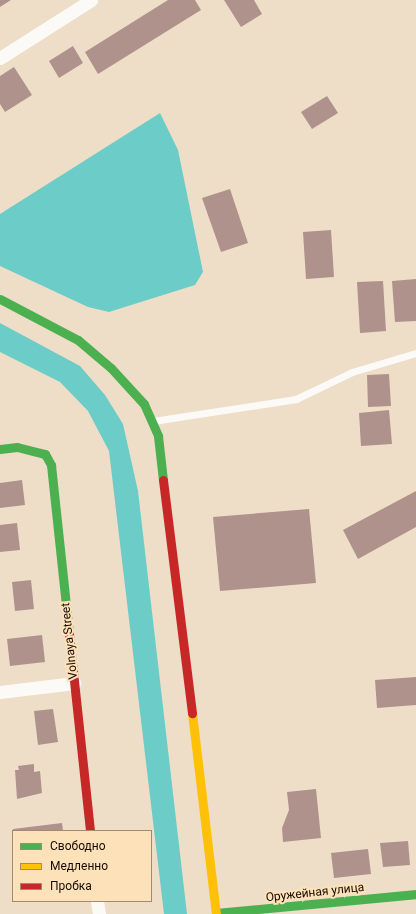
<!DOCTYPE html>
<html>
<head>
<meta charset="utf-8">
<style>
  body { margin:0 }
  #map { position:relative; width:416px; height:914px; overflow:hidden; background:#eedec8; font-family:Roboto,sans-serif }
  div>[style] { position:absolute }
  .water>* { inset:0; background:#6cccc8 }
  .building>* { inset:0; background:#af928b }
  .lane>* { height:7px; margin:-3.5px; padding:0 3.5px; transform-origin:3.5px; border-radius:3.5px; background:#fcfaf7 }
  .street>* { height:13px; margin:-6.5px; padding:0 6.5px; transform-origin:6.5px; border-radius:6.5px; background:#fcfaf7 }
  .fast>* { height:9px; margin:-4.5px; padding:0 4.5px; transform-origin:4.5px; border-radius:4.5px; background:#4caf50 }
  .slow>* { height:9px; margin:-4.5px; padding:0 4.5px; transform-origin:4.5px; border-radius:4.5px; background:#ffc107 }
  .jam>* { height:9px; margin:-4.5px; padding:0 4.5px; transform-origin:4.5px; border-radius:4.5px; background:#c62828 }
  span { translate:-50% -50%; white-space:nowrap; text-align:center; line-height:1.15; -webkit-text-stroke:4px #fde1b9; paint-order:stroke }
  .street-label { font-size:12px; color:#150a00 }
  .legend { position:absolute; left:12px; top:830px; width:140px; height:72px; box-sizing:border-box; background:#fde1b9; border:1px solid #a08b6f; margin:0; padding:5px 7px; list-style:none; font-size:12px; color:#150a00 }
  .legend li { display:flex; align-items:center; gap:8px; height:20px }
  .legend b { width:20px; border:1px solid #a08b6f }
</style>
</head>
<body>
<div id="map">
  <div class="water">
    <i style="clip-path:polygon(160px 113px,178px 150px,203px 272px,195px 285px,109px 312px,88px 307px,0 266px,0 214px)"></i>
    <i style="clip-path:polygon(0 323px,80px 366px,105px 395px,123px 424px,138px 491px,187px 914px,164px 914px,109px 451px,88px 411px,60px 382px,0 352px)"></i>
  </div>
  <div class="building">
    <i style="clip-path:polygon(0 0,11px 0,0 7px)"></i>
    <i style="clip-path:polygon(168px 0,195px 0,201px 10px,98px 74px,85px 52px)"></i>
    <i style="clip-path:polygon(224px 0,254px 0,262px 14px,241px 27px)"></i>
    <i style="clip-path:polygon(73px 46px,83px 63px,59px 78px,49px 61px)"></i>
    <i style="clip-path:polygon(14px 67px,32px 95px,5px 112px,0 104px,0 76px)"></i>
    <i style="clip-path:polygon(327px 96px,338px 113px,312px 129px,301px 112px)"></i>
    <i style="clip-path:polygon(230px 189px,248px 243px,221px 252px,202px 198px)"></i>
    <i style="clip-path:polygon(331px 230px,334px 277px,306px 279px,303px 232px)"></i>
    <i style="clip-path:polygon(416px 279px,416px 321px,395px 322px,392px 281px)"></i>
    <i style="clip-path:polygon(383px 281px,386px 331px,360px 333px,357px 282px)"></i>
    <i style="clip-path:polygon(389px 374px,391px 406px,368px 407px,367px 375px)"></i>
    <i style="clip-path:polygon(389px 410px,392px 444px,361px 446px,359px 413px)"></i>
    <i style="clip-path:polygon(22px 480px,25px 505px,0 508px,0 483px)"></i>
    <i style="clip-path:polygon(416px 491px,416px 527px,358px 559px,343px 530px)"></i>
    <i style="clip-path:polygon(309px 509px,316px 583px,220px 591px,213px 517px)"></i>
    <i style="clip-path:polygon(17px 523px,20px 550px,0 552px,0 525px)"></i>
    <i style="clip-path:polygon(31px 580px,34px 609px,15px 611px,12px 582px)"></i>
    <i style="clip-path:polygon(42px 635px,45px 662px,10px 666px,7px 639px)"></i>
    <i style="clip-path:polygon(416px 677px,416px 705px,377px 708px,375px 680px)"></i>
    <i style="clip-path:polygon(53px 709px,58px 742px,38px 745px,34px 711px)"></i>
    <i style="clip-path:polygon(34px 764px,34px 772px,40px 771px,42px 793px,17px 799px,15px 770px,19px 770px,18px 766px)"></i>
    <i style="clip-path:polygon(316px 789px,321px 838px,283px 842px,282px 828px,289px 810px,287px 792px)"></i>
    <i style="clip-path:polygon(62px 823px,63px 831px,13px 831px,13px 829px)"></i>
    <i style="clip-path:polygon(408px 841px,410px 865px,383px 867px,380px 843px)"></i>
    <i style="clip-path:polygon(368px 849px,371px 874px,334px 878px,331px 853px)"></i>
  </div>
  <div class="lane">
    <i style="left:153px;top:421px;width:145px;rotate:-8.7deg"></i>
    <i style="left:296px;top:399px;width:62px;rotate:-25.7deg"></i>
    <i style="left:352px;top:372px;width:67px;rotate:-16.5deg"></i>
  </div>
  <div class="street">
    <i style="left:0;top:58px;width:108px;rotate:-32.5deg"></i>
    <i style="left:0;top:692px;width:75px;rotate:-6.9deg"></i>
    <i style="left:97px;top:901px;width:13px;rotate:81deg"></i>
  </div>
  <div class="fast">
    <i style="left:0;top:299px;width:88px;rotate:27.7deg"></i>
    <i style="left:78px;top:340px;width:43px;rotate:40.3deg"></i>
    <i style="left:111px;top:368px;width:49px;rotate:47.5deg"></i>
    <i style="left:144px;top:404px;width:35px;rotate:66deg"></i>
    <i style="left:158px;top:436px;width:44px;rotate:83.5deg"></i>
    <i style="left:0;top:449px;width:17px;rotate:-7deg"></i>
    <i style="left:17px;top:447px;width:29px;rotate:14deg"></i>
    <i style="left:45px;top:454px;width:13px;rotate:61deg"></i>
    <i style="left:51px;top:465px;width:170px;rotate:83.9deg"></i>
    <i style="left:216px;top:913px;width:201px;rotate:-5.4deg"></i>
  </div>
  <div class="slow">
    <i style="left:192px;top:713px;width:202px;rotate:83.2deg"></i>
  </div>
  <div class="jam">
    <i style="left:163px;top:480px;width:235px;rotate:82.9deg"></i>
    <i style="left:69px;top:634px;width:198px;rotate:83.9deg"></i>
  </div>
  <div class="street-label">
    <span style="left:70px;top:641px;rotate:-96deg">Volnaya Street</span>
    <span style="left:315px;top:893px;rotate:-6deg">Оружейная улица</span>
  </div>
  <ul class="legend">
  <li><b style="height:5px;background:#4caf50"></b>Свободно</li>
  <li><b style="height:5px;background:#ffc107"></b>Медленно</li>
  <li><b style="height:5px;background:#c62828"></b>Пробка</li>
  </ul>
</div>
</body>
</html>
